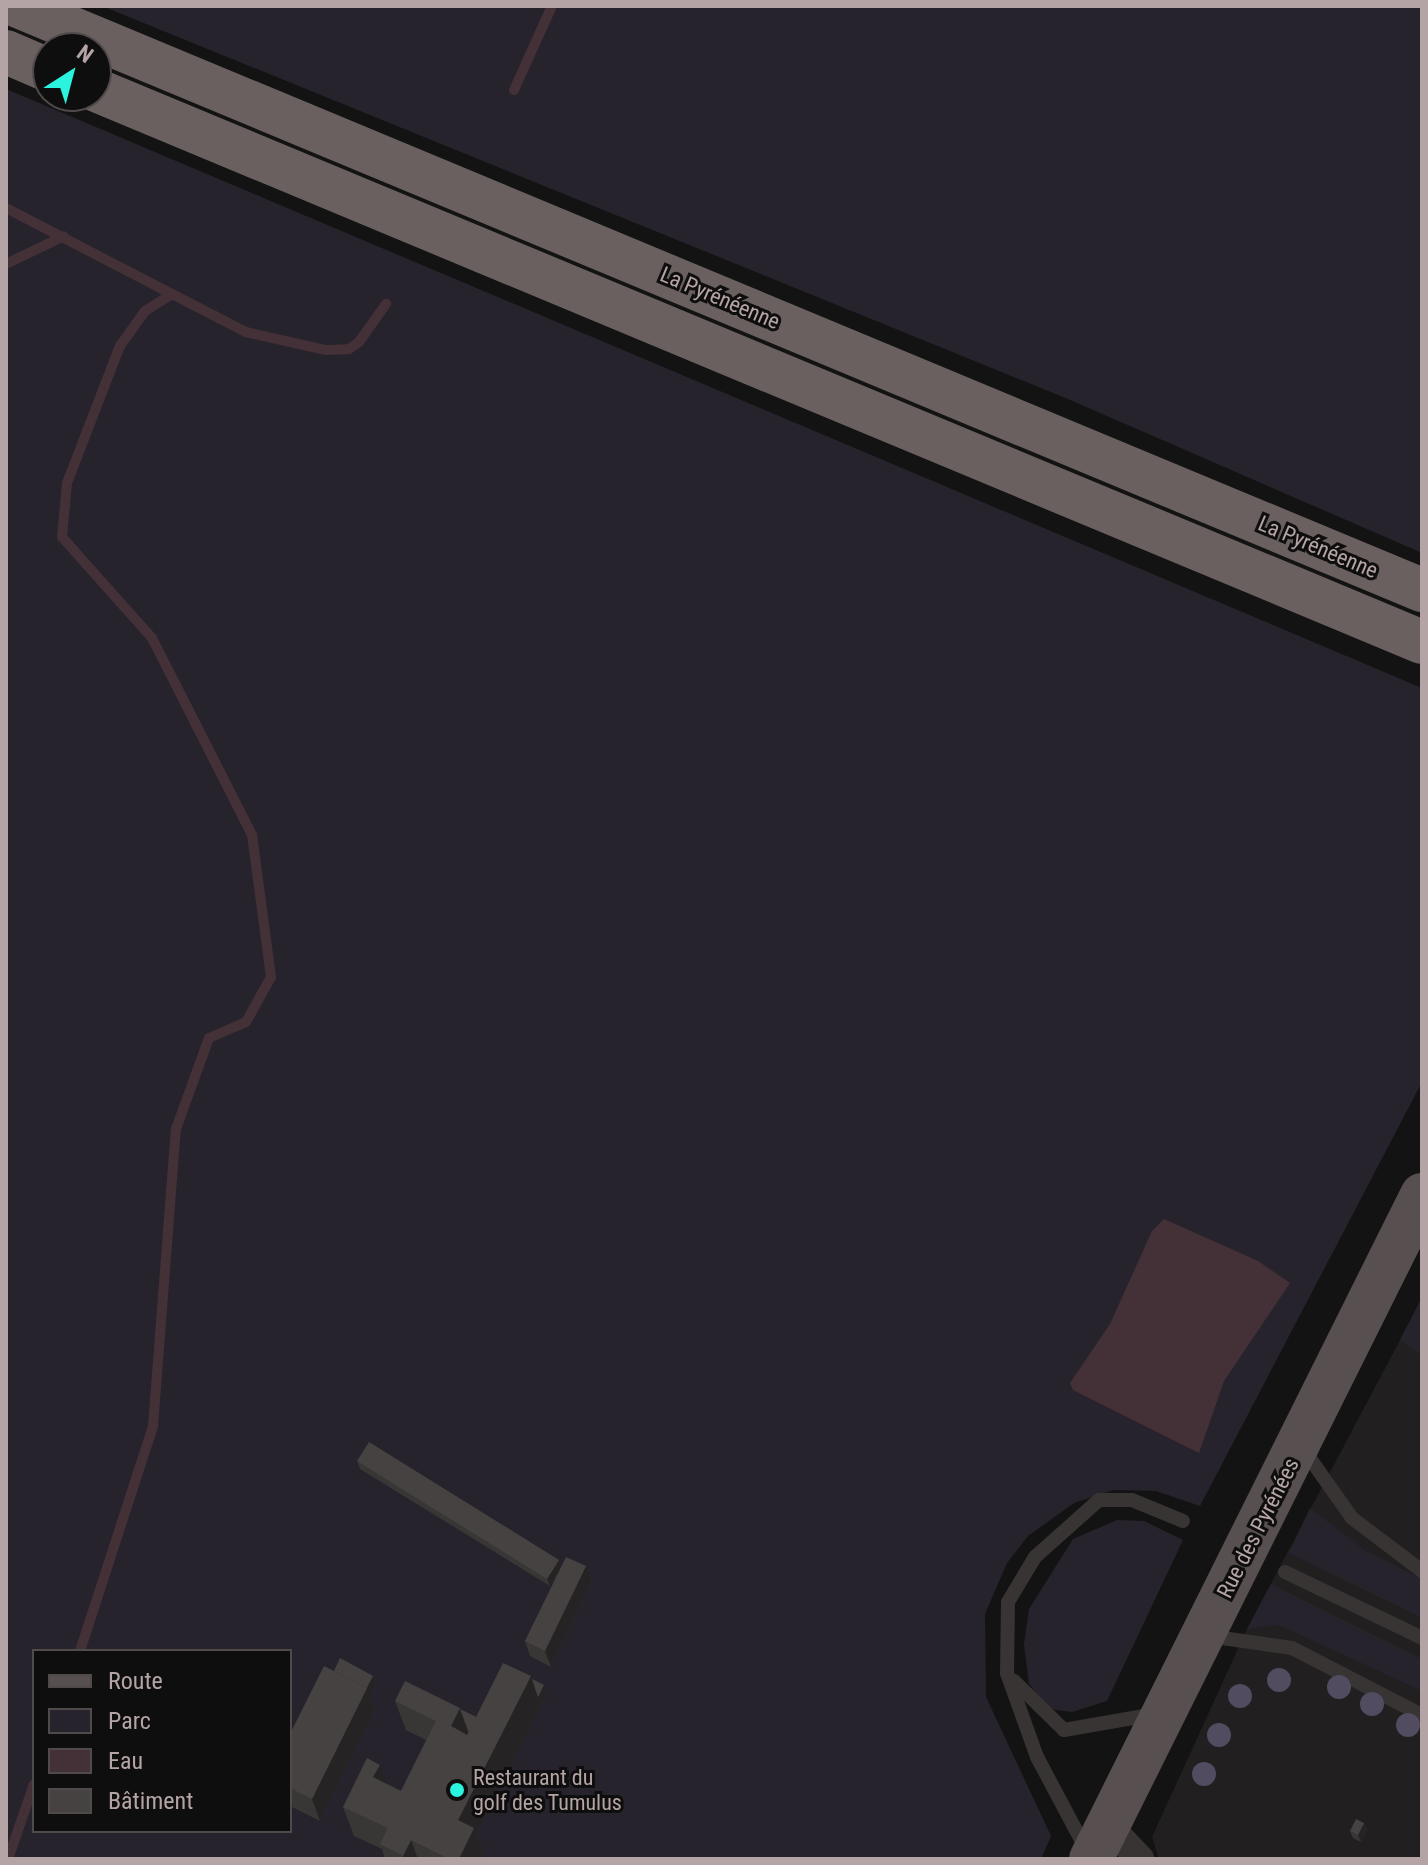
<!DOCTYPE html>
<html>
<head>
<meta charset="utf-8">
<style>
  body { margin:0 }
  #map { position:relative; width:1428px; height:1865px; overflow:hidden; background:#141313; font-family:"Roboto Condensed",sans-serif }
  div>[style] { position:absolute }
  .built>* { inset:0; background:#211f1f }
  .green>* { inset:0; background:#26232c }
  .water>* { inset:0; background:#443137 }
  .stream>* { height:10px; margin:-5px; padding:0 5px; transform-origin:5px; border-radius:5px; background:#443137 }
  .lane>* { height:14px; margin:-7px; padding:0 7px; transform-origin:7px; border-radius:7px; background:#393434 }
  .street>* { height:28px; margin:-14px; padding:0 14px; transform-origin:14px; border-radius:14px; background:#393434 }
  .primary>* { height:44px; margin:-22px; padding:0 22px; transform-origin:22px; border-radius:22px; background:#585050 }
  .highway>* { height:44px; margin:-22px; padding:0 22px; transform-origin:22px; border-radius:22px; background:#6a6060 }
  .trees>* { width:24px; height:24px; margin:-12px; border-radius:50%; background:#524c61 }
  .wall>* { inset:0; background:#393636 }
  .shaded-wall>* { inset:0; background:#252323 }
  .building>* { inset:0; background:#474242 }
  .dots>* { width:22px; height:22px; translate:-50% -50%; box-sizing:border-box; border:4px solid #0f0e0e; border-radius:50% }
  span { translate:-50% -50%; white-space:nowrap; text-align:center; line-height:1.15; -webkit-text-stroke:6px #0f0e0e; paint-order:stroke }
  .street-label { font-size:22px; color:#b5a4a5 }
  .poi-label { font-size:22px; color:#b5a4a5 }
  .left { translate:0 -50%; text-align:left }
  .frame { position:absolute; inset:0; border:8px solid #b5a4a5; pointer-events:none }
  .legend { position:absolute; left:32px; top:1649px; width:260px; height:184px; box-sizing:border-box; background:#0f0e0e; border:2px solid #514a4a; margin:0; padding:10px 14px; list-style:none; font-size:24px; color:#b5a4a5 }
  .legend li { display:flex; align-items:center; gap:16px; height:40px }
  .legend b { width:40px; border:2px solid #514a4a }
  .north { position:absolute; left:32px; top:32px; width:80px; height:80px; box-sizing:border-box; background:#0f0e0e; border:2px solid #514a4a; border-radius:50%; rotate:36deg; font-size:22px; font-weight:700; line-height:32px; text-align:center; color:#b5a4a5 }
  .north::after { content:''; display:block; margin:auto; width:28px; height:36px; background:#2bf4de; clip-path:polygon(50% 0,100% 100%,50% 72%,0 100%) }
</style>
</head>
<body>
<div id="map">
  <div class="built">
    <i style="clip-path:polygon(1400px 1340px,1422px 1354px,1422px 1859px,1159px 1859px,1152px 1837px,1247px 1629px)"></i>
  </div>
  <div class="green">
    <i style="clip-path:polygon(102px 6px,1422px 6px,1422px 553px,1068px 399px)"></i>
    <i style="clip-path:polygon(evenodd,6px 89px,1422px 688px,1422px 1082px,1200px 1506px,1156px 1491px,1113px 1490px,1074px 1503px,1028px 1536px,1007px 1563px,985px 1614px,986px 1697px,1051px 1836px,1041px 1859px,6px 1859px,6px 89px,34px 1651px,290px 1651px,290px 1831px,34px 1831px,34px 1651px)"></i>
    <i style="clip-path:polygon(1422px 1297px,1422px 1354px,1421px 1355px,1400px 1340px)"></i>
    <i style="clip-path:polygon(1310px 1508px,1366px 1551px,1422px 1579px,1422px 1618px,1289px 1553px)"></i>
    <i style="clip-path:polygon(1117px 1520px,1144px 1521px,1183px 1540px,1107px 1701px,1072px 1712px,1049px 1709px,1029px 1684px,1024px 1644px,1029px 1609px,1073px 1539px)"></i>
    <i style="clip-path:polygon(1271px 1584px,1422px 1659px,1422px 1691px,1279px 1625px,1247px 1629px)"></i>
  </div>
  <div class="water">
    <i style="clip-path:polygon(1164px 1219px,1258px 1261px,1290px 1283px,1224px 1381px,1199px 1453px,1073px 1390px,1070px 1383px,1110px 1324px,1152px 1231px)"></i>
  </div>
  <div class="stream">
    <i style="left:514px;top:90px;width:92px;rotate:-65.7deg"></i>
    <i style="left:6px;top:208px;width:187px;rotate:27.4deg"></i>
    <i style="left:6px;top:264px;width:64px;rotate:-25.8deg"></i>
    <i style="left:80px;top:1651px;width:237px;rotate:-72deg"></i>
    <i style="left:153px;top:1426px;width:298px;rotate:-85.6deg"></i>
    <i style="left:176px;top:1129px;width:97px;rotate:-70.1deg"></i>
    <i style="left:209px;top:1038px;width:40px;rotate:-23.4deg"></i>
    <i style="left:246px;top:1022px;width:51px;rotate:-60.9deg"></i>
    <i style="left:271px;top:977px;width:143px;rotate:-97.6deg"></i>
    <i style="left:252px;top:835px;width:221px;rotate:-116.9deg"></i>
    <i style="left:152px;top:638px;width:135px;rotate:-131.7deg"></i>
    <i style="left:62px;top:537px;width:54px;rotate:-84.7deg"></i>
    <i style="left:67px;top:483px;width:147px;rotate:-68.9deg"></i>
    <i style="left:120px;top:346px;width:43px;rotate:-54.5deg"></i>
    <i style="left:145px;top:311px;width:32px;rotate:-32deg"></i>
    <i style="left:172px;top:294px;width:83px;rotate:27.2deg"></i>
    <i style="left:246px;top:332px;width:82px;rotate:12.7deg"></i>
    <i style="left:326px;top:350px;width:23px;rotate:-2deg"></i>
    <i style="left:349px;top:349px;width:12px;rotate:-35deg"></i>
    <i style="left:359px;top:342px;width:47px;rotate:-54.6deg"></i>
    <i style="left:8px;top:1859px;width:79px;rotate:-70.9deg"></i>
  </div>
  <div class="lane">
    <i style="left:1304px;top:1450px;width:83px;rotate:54.8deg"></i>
    <i style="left:1352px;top:1518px;width:88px;rotate:37.1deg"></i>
    <i style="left:1285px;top:1572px;width:152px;rotate:25.7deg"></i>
    <i style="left:1208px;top:1636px;width:85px;rotate:8.1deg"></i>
    <i style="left:1292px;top:1648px;width:146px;rotate:27.3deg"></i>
    <i style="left:1014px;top:1681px;width:70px;rotate:44.4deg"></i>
    <i style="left:1064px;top:1730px;width:93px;rotate:-9.9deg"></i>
    <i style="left:1087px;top:1851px;width:106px;rotate:-118deg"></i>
    <i style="left:1037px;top:1757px;width:89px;rotate:-109.7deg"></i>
    <i style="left:1007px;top:1673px;width:71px;rotate:-89.2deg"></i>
    <i style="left:1008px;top:1602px;width:52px;rotate:-59deg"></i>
    <i style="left:1035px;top:1557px;width:86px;rotate:-41.7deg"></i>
    <i style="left:1099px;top:1500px;width:33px"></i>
    <i style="left:1132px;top:1500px;width:55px;rotate:22.4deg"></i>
  </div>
  <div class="street">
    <i style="left:1108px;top:1825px;width:47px;rotate:46.7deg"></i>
  </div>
  <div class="primary">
    <i style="left:1091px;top:1859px;width:742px;rotate:-63.5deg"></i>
  </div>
  <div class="highway">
    <i style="left:18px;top:6px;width:1521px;rotate:22.59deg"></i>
    <i style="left:6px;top:52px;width:46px;rotate:23.2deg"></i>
    <i style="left:96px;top:90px;width:1436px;rotate:22.6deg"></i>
  </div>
  <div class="trees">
    <i style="left:1279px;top:1680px"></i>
    <i style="left:1339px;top:1687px"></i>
    <i style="left:1240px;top:1696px"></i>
    <i style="left:1372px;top:1704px"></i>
    <i style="left:1408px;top:1725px"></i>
    <i style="left:1219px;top:1735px"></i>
    <i style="left:1204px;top:1774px"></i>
  </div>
  <div class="wall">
    <i style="clip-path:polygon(357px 1461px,561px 1567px,586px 1566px,592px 1581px,551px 1667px,530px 1656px,525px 1641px,558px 1574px,550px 1586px,360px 1469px)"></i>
    <i style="clip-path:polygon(334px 1671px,373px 1676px,376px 1683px,370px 1696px,375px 1710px,320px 1821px,290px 1806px,290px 1734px)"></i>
    <i style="clip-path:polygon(532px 1679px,547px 1693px,476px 1834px,485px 1857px,484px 1859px,385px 1859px,382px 1849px,354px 1836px,343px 1807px,387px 1784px,401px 1791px,426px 1740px,406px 1730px,395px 1701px,460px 1709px,476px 1717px)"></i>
    <i style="clip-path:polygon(1364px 1823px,1367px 1830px,1361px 1842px,1353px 1838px,1350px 1831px)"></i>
  </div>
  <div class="shaded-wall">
    <i style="clip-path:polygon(559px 1560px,561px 1568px,550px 1586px,547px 1579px)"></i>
    <i style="clip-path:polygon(586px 1566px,592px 1581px,551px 1667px,545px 1651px)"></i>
    <i style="clip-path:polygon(373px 1676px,376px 1683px,370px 1696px,375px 1710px,320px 1821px,312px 1799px)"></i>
    <i style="clip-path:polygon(531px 1676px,538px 1697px,544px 1685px,547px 1693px,476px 1834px,485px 1857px,484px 1859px,459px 1859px,458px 1820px)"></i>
    <i style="clip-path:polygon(460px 1708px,470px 1737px,451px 1726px)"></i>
    <i style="clip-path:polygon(380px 1765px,390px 1794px,373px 1777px)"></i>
    <i style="clip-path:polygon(1364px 1823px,1367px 1830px,1361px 1842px,1358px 1835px)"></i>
    <i style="clip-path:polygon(411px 1840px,418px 1859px,404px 1859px,403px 1856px)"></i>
  </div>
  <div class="building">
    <i style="clip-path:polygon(369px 1442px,559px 1560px,547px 1579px,357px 1461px)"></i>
    <i style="clip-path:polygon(566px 1557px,586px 1566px,545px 1651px,525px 1641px)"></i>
    <i style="clip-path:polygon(340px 1658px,373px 1676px,364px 1692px,367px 1688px,334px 1671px)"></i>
    <i style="clip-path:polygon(503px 1663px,531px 1676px,458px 1820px,474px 1828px,459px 1859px,449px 1859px,411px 1840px,403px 1856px,380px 1844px,388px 1828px,343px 1807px,367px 1758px,380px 1765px,373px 1777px,401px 1791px,436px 1721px,395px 1701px,405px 1681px,460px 1708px,451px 1726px,467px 1735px)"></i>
    <i style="clip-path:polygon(324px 1666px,367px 1688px,312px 1799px,290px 1788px,290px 1734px)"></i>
    <i style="clip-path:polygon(532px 1679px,544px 1685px,538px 1697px)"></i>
    <i style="clip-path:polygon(460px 1709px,476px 1717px,469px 1731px,468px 1730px)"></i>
    <i style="clip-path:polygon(1356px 1819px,1364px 1823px,1358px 1835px,1350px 1831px)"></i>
  </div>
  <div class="dots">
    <i style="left:457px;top:1790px;background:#2bf4de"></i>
  </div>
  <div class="street-label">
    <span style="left:720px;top:298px;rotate:23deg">La Pyrénéenne</span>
    <span style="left:1318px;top:547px;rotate:23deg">La Pyrénéenne</span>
    <span style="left:1258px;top:1528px;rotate:-63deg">Rue des Pyrénées</span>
  </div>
  <div class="poi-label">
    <span class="left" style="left:473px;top:1790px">Restaurant du<br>golf des Tumulus</span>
  </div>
  <div class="frame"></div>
  <ul class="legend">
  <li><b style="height:10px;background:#585050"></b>Route</li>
  <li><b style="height:22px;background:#26232c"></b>Parc</li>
  <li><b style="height:22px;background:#443137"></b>Eau</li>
  <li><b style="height:22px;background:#474242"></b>Bâtiment</li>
  </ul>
  <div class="north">N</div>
</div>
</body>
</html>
